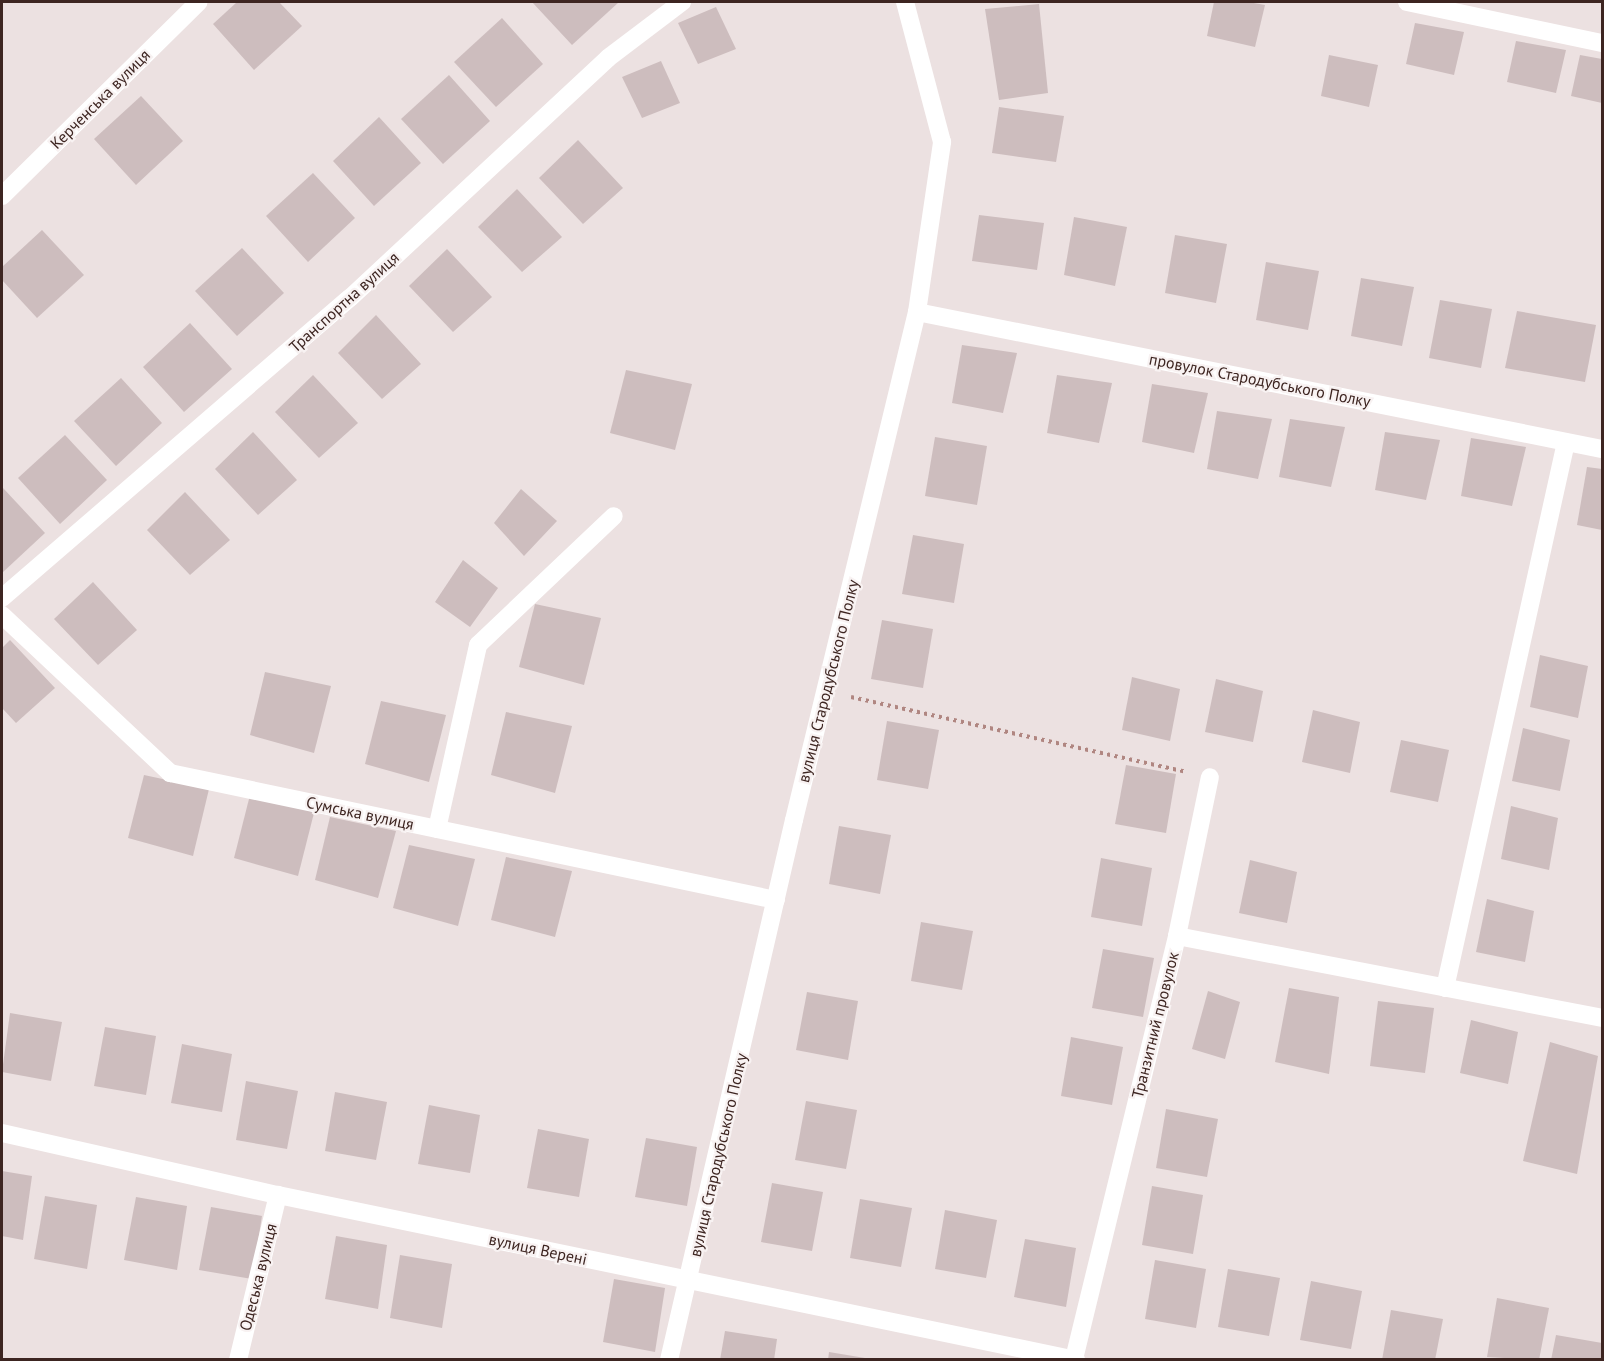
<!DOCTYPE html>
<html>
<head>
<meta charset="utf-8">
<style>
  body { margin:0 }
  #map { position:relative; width:1604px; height:1361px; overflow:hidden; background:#ece1e1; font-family:"PT Sans",sans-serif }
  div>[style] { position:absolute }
  .building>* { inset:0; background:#cdbdbe }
  .path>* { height:4px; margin-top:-2px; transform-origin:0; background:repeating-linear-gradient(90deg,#b08681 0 3px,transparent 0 7.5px) }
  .street>* { height:18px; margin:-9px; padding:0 9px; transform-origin:9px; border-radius:9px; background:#fff }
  span { translate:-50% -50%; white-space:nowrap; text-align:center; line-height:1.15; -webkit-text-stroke:4.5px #f8f2f2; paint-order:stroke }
  .street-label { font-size:16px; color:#3d2521 }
  .frame { position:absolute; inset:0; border:3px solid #3d2521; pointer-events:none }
</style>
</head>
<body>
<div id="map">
  <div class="building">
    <i style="clip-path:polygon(237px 2px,279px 2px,302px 26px,254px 70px,213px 24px)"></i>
    <i style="clip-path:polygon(532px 2px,619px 2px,572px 45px)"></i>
    <i style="clip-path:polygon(1214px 2px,1248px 2px,1265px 5px,1255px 47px,1207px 36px)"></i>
    <i style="clip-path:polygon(1039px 4px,1048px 93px,999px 100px,985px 9px)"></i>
    <i style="clip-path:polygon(716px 7px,736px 49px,698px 64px,678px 23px)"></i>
    <i style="clip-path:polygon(502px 18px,543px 64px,496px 107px,454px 62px)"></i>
    <i style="clip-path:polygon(1415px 23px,1464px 32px,1454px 75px,1406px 64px)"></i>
    <i style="clip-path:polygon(1516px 41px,1566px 50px,1556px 93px,1507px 82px)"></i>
    <i style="clip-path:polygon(1329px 55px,1378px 65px,1369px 107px,1321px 96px)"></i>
    <i style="clip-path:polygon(1580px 55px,1602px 59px,1602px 103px,1571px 96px)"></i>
    <i style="clip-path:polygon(661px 61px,680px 103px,642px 118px,622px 77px)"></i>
    <i style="clip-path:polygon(449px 75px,490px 121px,443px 164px,401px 119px)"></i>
    <i style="clip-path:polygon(141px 96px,183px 141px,136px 185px,94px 139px)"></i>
    <i style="clip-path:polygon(999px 107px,1064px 116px,1056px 162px,992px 153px)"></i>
    <i style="clip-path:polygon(379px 117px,421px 163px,374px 206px,333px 161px)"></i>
    <i style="clip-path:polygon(578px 140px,623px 188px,583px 224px,539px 178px)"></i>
    <i style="clip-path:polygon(313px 173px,355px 218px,308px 262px,266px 216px)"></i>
    <i style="clip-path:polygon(517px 189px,562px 237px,522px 272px,478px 227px)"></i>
    <i style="clip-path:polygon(979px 215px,1044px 223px,1037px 270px,972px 261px)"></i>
    <i style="clip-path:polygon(1074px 217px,1127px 227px,1115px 286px,1064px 275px)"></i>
    <i style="clip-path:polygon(42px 230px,84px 275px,37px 318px,2px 280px,2px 267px)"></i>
    <i style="clip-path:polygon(1175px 235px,1227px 244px,1216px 303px,1165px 293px)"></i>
    <i style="clip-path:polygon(242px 248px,284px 293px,237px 336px,195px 291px)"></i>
    <i style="clip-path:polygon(447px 249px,492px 297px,453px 332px,409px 286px)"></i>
    <i style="clip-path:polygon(1266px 262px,1319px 271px,1308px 330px,1256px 320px)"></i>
    <i style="clip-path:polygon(1361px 278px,1414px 287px,1402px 346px,1351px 336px)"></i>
    <i style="clip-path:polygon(1440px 300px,1492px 309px,1481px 368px,1429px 358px)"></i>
    <i style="clip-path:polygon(1517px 311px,1596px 325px,1585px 382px,1505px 368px)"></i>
    <i style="clip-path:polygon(376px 315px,421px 364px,382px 399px,338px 353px)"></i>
    <i style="clip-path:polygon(190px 323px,232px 369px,184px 412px,143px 367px)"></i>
    <i style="clip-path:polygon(962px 345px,1017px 353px,1003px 413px,952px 403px)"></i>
    <i style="clip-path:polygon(626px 370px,692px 384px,675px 450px,610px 433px)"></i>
    <i style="clip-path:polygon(313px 375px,358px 423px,319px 458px,275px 412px)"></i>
    <i style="clip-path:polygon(1057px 375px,1112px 383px,1099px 443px,1047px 433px)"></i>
    <i style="clip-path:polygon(121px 378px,162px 423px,116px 466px,74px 421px)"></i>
    <i style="clip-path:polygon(1152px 384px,1208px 393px,1194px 453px,1142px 442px)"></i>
    <i style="clip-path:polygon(1217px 411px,1272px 419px,1258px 479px,1207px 469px)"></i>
    <i style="clip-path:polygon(1290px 419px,1345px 427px,1331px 487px,1279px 477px)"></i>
    <i style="clip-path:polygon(253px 432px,297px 480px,258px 515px,215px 469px)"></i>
    <i style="clip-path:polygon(1385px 432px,1440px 440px,1426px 500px,1375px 490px)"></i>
    <i style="clip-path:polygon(65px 435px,107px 480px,60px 524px,18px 478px)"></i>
    <i style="clip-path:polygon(935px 437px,987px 446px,977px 505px,925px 496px)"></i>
    <i style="clip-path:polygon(1471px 438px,1526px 447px,1512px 506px,1461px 496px)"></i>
    <i style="clip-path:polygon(1587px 467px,1602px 469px,1602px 530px,1577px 525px)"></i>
    <i style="clip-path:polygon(3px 488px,45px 533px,2px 573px,2px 490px)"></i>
    <i style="clip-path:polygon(521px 489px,557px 521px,524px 556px,494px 523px)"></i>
    <i style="clip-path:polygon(185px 492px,230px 540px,190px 575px,147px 530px)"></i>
    <i style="clip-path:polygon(913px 535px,964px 544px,954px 603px,902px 594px)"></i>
    <i style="clip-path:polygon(463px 560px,498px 588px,470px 627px,435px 602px)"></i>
    <i style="clip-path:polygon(93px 582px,137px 630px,98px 665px,54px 619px)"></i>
    <i style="clip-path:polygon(535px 604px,601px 618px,584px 685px,519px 667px)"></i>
    <i style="clip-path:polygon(882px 620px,933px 629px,923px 688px,871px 679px)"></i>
    <i style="clip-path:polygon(10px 640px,55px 688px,16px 723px,2px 708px,2px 648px)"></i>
    <i style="clip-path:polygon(1540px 655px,1588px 666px,1578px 718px,1530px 707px)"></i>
    <i style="clip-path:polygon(265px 672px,331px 686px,314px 753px,250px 735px)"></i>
    <i style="clip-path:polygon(1132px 677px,1180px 689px,1170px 741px,1122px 730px)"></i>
    <i style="clip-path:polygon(1216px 679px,1263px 691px,1253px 742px,1205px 732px)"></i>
    <i style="clip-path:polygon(381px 701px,446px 715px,429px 782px,365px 764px)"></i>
    <i style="clip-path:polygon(1313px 710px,1360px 722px,1350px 773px,1302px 762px)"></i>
    <i style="clip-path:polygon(506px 712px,572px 726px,555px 793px,491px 775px)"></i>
    <i style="clip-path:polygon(887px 721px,939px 730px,928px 789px,877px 780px)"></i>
    <i style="clip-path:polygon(1523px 728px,1570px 740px,1560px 791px,1512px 781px)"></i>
    <i style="clip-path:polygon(1401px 740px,1449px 750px,1438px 802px,1390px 792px)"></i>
    <i style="clip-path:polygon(1126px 765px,1176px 774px,1166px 833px,1115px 824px)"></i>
    <i style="clip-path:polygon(144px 775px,209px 789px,193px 856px,128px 838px)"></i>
    <i style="clip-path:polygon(250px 795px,315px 809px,298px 876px,234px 858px)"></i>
    <i style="clip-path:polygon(1511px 806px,1558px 818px,1549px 870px,1501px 859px)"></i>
    <i style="clip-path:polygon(330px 817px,396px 831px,378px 898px,315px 880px)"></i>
    <i style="clip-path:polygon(839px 826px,891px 835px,880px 894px,829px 884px)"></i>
    <i style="clip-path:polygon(409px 845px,475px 859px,458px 926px,393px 908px)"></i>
    <i style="clip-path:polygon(506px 857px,572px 871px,555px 937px,491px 920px)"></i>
    <i style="clip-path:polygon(1101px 858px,1152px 868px,1142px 926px,1091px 917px)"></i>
    <i style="clip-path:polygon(1250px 860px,1297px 872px,1287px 923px,1239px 913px)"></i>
    <i style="clip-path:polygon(1487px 899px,1534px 911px,1525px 962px,1476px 952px)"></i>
    <i style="clip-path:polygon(921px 922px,973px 931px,962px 990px,911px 981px)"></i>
    <i style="clip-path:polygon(1103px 949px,1154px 958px,1143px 1017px,1092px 1008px)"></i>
    <i style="clip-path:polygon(1289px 988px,1339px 997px,1329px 1074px,1275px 1062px)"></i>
    <i style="clip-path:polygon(1208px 991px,1240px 1002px,1225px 1059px,1192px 1049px)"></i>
    <i style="clip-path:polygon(807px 992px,858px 1001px,848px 1060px,796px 1050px)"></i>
    <i style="clip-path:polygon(1378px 1001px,1434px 1008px,1425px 1073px,1370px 1066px)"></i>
    <i style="clip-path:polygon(10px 1013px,62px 1022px,51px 1081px,2px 1072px)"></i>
    <i style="clip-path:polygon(1471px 1020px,1518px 1032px,1508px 1084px,1460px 1073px)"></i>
    <i style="clip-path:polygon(105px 1027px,156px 1036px,146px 1095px,94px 1086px)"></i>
    <i style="clip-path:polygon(1071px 1037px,1123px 1047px,1112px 1105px,1061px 1096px)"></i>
    <i style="clip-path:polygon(1550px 1042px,1598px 1056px,1577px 1174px,1523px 1161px)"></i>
    <i style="clip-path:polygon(182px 1044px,232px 1054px,222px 1112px,171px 1103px)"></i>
    <i style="clip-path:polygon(246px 1081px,298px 1091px,287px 1149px,236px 1140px)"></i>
    <i style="clip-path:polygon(335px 1092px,387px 1102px,376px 1160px,325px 1151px)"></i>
    <i style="clip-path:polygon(806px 1101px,857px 1110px,846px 1169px,795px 1160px)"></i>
    <i style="clip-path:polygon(429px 1105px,480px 1115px,470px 1173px,418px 1164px)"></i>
    <i style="clip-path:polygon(1166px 1109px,1218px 1119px,1207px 1177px,1156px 1168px)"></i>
    <i style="clip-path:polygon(538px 1129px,589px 1139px,579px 1197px,527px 1188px)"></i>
    <i style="clip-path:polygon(646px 1138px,697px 1147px,687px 1206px,635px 1197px)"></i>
    <i style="clip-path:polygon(2px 1171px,32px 1176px,23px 1240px,2px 1236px)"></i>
    <i style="clip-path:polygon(772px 1183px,823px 1192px,812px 1251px,761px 1242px)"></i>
    <i style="clip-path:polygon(1152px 1186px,1203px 1195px,1193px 1254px,1142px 1245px)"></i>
    <i style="clip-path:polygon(45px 1196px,97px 1205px,87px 1269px,34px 1259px)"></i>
    <i style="clip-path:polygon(136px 1197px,187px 1206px,177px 1270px,124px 1260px)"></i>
    <i style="clip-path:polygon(860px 1199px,912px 1208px,901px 1267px,850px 1258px)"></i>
    <i style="clip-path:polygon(211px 1207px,262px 1216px,252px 1279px,199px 1270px)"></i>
    <i style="clip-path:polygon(945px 1210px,997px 1220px,986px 1278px,935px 1269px)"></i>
    <i style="clip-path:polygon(336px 1236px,387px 1245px,378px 1309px,325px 1299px)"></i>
    <i style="clip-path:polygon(1025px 1239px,1076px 1248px,1066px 1307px,1014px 1297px)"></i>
    <i style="clip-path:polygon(400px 1255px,452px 1264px,442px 1328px,390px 1318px)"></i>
    <i style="clip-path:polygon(1155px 1260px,1206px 1269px,1196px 1328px,1145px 1319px)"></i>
    <i style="clip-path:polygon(1228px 1269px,1280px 1278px,1269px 1336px,1218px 1327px)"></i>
    <i style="clip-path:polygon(614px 1279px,665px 1288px,655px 1352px,603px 1342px)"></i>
    <i style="clip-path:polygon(1311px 1281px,1362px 1291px,1351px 1349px,1300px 1340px)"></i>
    <i style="clip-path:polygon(1497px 1298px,1549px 1308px,1539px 1360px,1487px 1357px)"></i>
    <i style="clip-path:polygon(1391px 1310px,1443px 1319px,1435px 1360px,1382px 1360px)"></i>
    <i style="clip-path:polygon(725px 1331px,777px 1339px,774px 1360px,720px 1360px)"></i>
    <i style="clip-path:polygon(1556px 1335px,1602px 1343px,1602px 1360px,1551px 1360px)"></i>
    <i style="clip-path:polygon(829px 1352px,865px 1358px,865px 1360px,828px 1360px)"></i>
  </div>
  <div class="path">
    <i style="left:851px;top:697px;width:343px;rotate:12.6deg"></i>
  </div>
  <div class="street">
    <i style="left:1407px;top:2px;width:199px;rotate:11.9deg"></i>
    <i style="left:2px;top:196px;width:276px;rotate:-44.6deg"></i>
    <i style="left:917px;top:312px;width:699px;rotate:11.31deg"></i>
    <i style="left:2px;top:598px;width:459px;rotate:-40.8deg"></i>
    <i style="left:350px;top:298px;width:352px;rotate:-42.9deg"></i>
    <i style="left:608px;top:58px;width:93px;rotate:-37.1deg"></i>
    <i style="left:2px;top:615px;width:231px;rotate:43.2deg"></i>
    <i style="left:170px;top:773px;width:619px;rotate:11.84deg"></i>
    <i style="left:437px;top:829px;width:189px;rotate:-77.4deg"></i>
    <i style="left:478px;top:645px;width:187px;rotate:-43.5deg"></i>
    <i style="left:1177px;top:936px;width:162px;rotate:-78.3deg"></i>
    <i style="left:1445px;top:988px;width:559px;rotate:-77.5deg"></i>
    <i style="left:2px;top:1133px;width:283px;rotate:12.7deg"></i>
    <i style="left:278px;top:1195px;width:815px;rotate:11.68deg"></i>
    <i style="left:1074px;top:1359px;width:435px;rotate:-76.3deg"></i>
    <i style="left:1177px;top:936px;width:433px;rotate:10.9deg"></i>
    <i style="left:238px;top:1360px;width:170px;rotate:-76.4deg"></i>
    <i style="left:669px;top:1360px;width:554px;rotate:-76.97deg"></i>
    <i style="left:794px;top:820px;width:523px;rotate:-76.39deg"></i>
    <i style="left:917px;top:312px;width:172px;rotate:-81.6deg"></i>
    <i style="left:942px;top:142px;width:145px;rotate:-104.8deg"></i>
  </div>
  <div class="street-label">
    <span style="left:100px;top:99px;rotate:-45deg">Керченська вулиця</span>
    <span style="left:344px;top:302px;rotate:-42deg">Транспортна вулиця</span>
    <span style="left:1260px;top:380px;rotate:11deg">провулок Стародубського Полку</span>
    <span style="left:828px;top:681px;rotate:-76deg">вулиця Стародубського Полку</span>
    <span style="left:360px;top:813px;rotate:12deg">Сумська вулиця</span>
    <span style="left:1155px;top:1025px;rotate:-76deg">Транзитний провулок</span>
    <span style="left:718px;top:1155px;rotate:-77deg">вулиця Стародубського Полку</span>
    <span style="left:538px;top:1249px;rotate:12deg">вулиця Верені</span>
    <span style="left:258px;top:1277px;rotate:-76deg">Одеська вулиця</span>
  </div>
  <div class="frame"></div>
</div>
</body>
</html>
